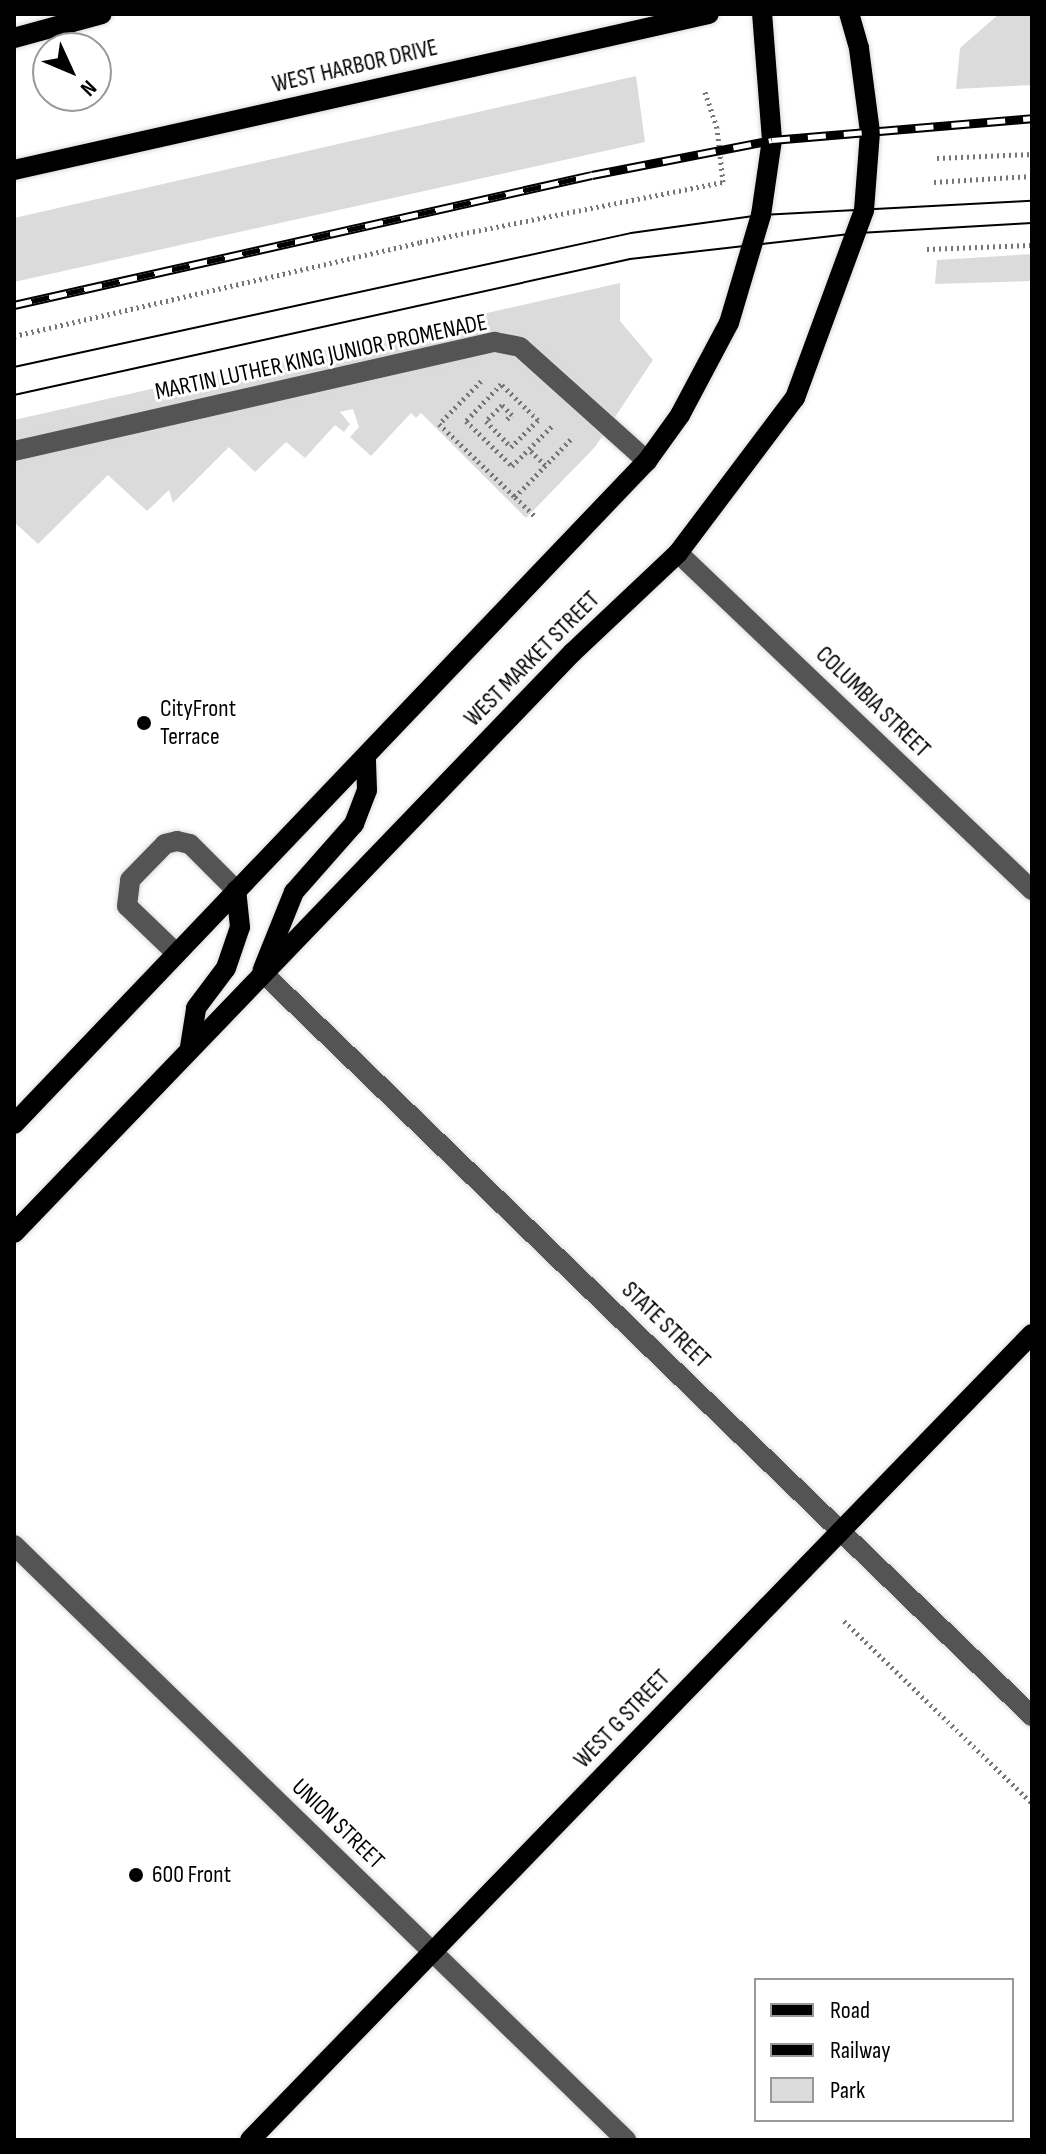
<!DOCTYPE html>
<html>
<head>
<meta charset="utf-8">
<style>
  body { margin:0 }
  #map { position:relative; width:1046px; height:2154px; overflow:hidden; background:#fff; font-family:"Sofia Sans Condensed",sans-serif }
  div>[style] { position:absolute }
  .green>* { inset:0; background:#dbdbdb }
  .path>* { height:5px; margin-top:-2.5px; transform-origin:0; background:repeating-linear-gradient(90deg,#767676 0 2px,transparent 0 6px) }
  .roads { filter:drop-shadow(0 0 2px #dbdbdb) drop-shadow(0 0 2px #dbdbdb) }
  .minor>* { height:20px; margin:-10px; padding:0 10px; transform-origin:10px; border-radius:10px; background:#545454 }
  .major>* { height:20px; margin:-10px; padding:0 10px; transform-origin:10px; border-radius:10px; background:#000 }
  .tram>* { height:2px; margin:-1px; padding:0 1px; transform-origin:1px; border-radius:1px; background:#000 }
  .rail>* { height:9px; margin-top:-4.5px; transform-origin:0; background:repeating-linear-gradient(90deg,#fff 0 18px,#000 0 36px); box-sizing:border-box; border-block:2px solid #000 }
  .dots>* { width:22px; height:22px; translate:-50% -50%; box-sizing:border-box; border:4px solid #fff; border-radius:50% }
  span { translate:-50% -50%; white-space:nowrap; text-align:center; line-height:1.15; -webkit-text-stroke:6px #fff; paint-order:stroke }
  .street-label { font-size:24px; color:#000 }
  .poi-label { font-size:24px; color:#000 }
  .left { translate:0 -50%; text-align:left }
  .frame { position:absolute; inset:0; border:16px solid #000; pointer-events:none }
  .legend { position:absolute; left:754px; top:1978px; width:260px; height:144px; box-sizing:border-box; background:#fff; border:2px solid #999; margin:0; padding:10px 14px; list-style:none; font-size:24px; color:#000 }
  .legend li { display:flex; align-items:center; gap:16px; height:40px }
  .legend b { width:40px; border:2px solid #999 }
  .north { position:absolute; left:32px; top:32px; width:80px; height:80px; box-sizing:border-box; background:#fff; border:2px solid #999; border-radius:50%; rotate:134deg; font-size:22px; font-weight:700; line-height:32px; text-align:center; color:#000 }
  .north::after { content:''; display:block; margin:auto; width:28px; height:36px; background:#000; clip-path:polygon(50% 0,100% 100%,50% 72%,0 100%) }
</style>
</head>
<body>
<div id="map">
  <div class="green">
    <i style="clip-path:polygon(999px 14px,1032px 14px,1032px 85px,956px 89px,960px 48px)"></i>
    <i style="clip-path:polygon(636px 76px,645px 142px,14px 282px,14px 218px)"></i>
    <i style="clip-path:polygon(1032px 254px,1032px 281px,935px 284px,937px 260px)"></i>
    <i style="clip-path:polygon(620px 283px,620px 321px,653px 360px,595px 447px,526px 518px,421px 413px,416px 418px,411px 413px,371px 456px,350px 437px,359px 427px,353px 409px,340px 412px,350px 424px,344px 432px,335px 425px,305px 458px,286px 442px,255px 472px,229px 447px,173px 503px,169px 490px,147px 511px,108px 475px,38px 544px,14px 522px,14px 420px)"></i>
  </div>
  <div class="path">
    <i style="left:937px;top:158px;width:95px;rotate:-2.4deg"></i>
    <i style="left:934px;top:182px;width:98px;rotate:-3.5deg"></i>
    <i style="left:927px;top:249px;width:105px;rotate:-2.2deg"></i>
    <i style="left:14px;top:336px;width:417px;rotate:-13deg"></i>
    <i style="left:420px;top:242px;width:309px;rotate:-11.2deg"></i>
    <i style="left:723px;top:182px;width:54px;rotate:-96.3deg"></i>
    <i style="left:717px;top:128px;width:41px;rotate:-108.4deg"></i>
    <i style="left:481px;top:381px;width:60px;rotate:134.3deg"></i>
    <i style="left:439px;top:424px;width:105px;rotate:43.8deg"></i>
    <i style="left:515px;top:497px;width:81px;rotate:-46deg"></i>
    <i style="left:507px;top:419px;width:6px;rotate:-39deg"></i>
    <i style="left:512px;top:415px;width:14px;rotate:-135deg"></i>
    <i style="left:502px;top:405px;width:23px;rotate:135deg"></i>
    <i style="left:486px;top:421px;width:36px;rotate:46deg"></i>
    <i style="left:511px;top:447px;width:38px;rotate:-45deg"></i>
    <i style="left:538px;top:420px;width:52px;rotate:-135.8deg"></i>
    <i style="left:501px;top:384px;width:51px;rotate:133.4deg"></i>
    <i style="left:466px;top:421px;width:64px;rotate:44.4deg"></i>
    <i style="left:512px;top:466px;width:24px;rotate:-45deg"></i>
    <i style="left:545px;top:465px;width:23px;rotate:-135deg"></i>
    <i style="left:529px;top:449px;width:35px;rotate:-45deg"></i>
    <i style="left:515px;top:497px;width:29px;rotate:44deg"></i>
    <i style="left:844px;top:1621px;width:262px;rotate:44.1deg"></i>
  </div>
  <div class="roads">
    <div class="minor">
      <i style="left:14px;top:451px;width:493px;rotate:-12.8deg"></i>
      <i style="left:495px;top:342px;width:25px;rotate:11deg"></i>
      <i style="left:520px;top:347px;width:171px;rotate:41.9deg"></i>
      <i style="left:678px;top:553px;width:489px;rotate:43.6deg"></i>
      <i style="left:175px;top:952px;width:66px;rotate:-136.2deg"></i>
      <i style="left:127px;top:906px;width:26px;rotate:-83deg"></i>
      <i style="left:130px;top:880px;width:50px;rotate:-45.8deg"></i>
      <i style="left:165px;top:844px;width:12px;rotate:-14deg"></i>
      <i style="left:177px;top:841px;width:13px;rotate:13deg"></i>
      <i style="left:190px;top:844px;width:65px;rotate:45deg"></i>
      <i style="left:262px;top:972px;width:1071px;rotate:44.02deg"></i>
      <i style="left:14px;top:1545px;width:854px;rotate:44.19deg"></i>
    </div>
    <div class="major">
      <i style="left:14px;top:38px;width:91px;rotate:-15.3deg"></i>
      <i style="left:14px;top:170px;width:712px;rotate:-12.65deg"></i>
      <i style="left:263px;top:969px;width:83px;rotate:-68.1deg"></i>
      <i style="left:294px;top:892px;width:91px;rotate:-48.6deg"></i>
      <i style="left:354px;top:824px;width:36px;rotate:-69deg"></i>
      <i style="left:367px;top:790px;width:31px;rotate:-92deg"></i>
      <i style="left:190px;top:1047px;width:39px;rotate:-81deg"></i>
      <i style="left:196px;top:1008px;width:50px;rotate:-53.1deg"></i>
      <i style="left:226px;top:968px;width:43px;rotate:-71.1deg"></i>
      <i style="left:240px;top:927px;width:37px;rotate:-96deg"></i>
      <i style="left:14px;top:1124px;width:917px;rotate:-46.33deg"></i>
      <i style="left:647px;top:461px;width:57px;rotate:-54.3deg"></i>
      <i style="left:680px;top:415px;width:104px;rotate:-62deg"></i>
      <i style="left:729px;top:323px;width:113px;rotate:-73.5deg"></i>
      <i style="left:761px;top:215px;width:76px;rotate:-81.7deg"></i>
      <i style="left:772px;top:140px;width:126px;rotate:-94.5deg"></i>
      <i style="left:14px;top:1233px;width:805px;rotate:-46.11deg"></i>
      <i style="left:572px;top:653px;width:146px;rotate:-43.3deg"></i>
      <i style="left:678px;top:553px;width:194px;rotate:-53deg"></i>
      <i style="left:795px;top:398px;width:200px;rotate:-69.8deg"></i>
      <i style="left:864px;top:210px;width:78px;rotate:-85.6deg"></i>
      <i style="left:870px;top:132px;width:85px;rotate:-97.5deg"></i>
      <i style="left:859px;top:48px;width:35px;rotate:-106deg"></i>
      <i style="left:250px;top:2140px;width:1123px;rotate:-45.87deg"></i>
    </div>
  </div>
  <div class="tram">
    <i style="left:14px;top:367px;width:631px;rotate:-12.25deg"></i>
    <i style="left:631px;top:233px;width:131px;rotate:-7.9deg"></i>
    <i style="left:761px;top:215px;width:271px;rotate:-3deg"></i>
    <i style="left:14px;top:395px;width:631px;rotate:-12.45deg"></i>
    <i style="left:630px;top:259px;width:230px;rotate:-6.5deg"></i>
    <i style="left:859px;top:233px;width:173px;rotate:-3.3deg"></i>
  </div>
  <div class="rail">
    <i style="left:14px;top:305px;width:592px;rotate:-12.68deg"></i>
    <i style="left:592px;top:175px;width:183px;rotate:-11deg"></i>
    <i style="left:772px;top:140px;width:261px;rotate:-4.8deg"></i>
  </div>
  <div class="dots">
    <i style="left:144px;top:723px;background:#000"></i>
    <i style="left:136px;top:1875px;background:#000"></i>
  </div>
  <div class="street-label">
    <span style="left:355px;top:66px;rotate:-13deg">WEST HARBOR DRIVE</span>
    <span style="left:321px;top:357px;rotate:-12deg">MARTIN LUTHER KING JUNIOR PROMENADE</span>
    <span style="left:532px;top:659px;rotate:-45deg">WEST MARKET STREET</span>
    <span style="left:873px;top:702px;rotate:44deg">COLUMBIA STREET</span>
    <span style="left:666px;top:1325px;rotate:44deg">STATE STREET</span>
    <span style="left:622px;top:1719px;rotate:-46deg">WEST G STREET</span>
    <span style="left:338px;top:1824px;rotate:44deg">UNION STREET</span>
  </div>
  <div class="poi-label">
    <span class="left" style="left:160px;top:723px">CityFront<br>Terrace</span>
    <span class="left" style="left:152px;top:1875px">600 Front</span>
  </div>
  <div class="frame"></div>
  <ul class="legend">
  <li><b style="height:10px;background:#000"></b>Road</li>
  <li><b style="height:10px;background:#000"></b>Railway</li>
  <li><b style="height:22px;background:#dbdbdb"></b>Park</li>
  </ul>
  <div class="north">N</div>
</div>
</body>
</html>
